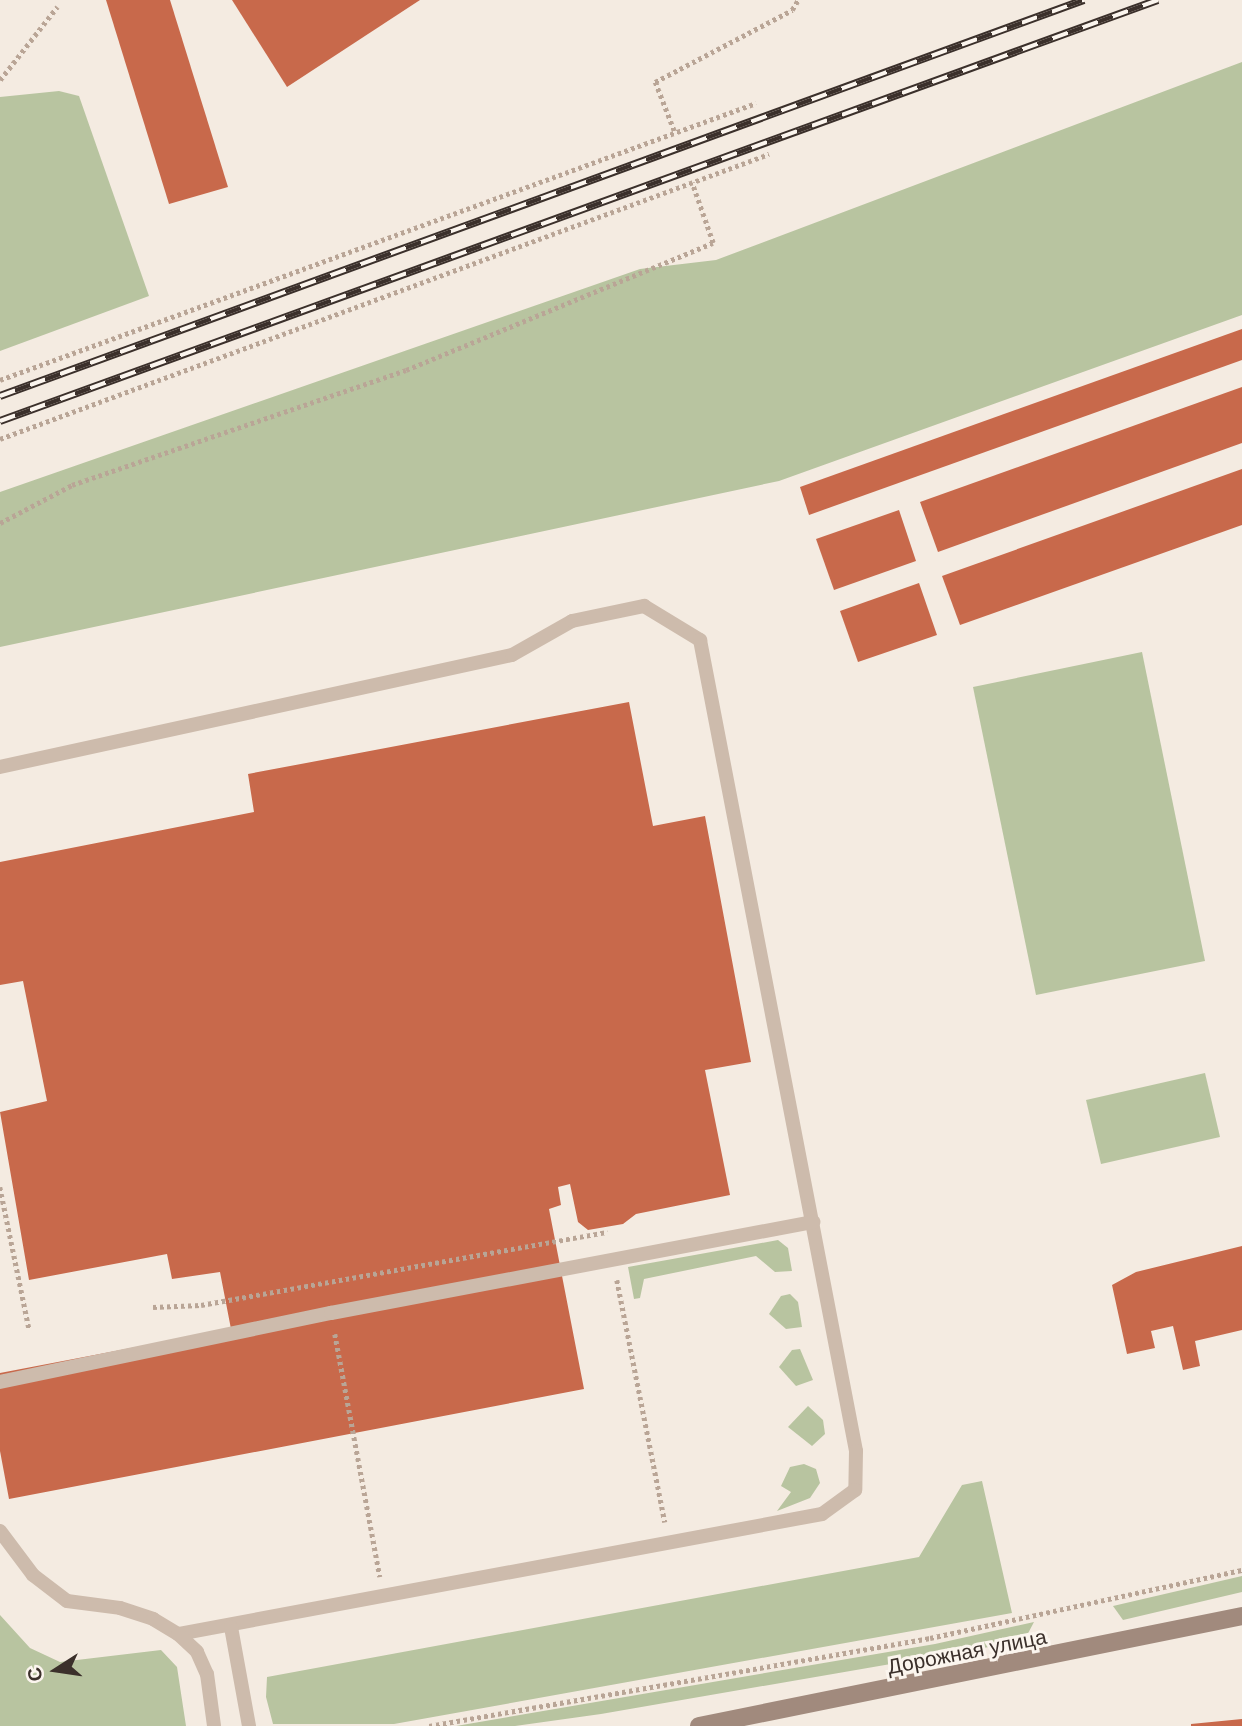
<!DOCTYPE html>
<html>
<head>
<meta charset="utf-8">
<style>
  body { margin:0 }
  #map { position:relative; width:1242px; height:1726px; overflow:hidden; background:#f4ebe1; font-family:Helvetica,sans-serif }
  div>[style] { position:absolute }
  .green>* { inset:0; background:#b8c4a0 }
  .building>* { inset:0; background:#c8694b }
  .path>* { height:4.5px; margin-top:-2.25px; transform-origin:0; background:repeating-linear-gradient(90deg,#b9a596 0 3.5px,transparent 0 7px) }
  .service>* { height:14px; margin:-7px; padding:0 7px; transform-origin:7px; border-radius:7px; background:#cdbbac }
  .secondary>* { height:18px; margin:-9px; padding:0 9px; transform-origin:9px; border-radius:9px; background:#a18a7d }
  .rail>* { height:8px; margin-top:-4px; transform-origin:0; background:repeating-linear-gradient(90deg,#fbf5ee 0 16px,#3b302b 0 32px); box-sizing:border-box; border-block:2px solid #3b302b }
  span { translate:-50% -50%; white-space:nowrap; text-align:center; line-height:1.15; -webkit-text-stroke:6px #fbf5ee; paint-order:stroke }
  .street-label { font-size:21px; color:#3b302b }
  .north { position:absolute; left:21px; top:1635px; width:70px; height:70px; -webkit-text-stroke:5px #fbf5ee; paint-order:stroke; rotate:258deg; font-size:19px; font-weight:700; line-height:28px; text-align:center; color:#3b302b }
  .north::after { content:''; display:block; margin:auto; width:24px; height:32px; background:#3b302b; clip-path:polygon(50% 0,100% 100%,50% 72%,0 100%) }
</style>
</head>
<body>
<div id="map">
  <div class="green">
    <i style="clip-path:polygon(1242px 62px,1242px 315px,779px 481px,0 647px,0 492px,640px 269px,716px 260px)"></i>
    <i style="clip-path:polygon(59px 91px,79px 96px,149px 296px,0 351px,0 97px)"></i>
    <i style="clip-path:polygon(1142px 652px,1205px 961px,1036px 995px,973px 687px)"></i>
    <i style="clip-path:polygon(1205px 1073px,1220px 1137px,1101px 1164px,1086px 1100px)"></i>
    <i style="clip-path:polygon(778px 1240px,788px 1248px,792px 1271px,775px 1272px,756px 1256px,644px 1279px,640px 1298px,634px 1299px,628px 1267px)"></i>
    <i style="clip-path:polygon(790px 1294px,798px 1302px,802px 1327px,786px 1329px,769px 1314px,781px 1296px)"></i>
    <i style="clip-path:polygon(800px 1349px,813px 1380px,796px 1386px,779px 1367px,792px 1350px)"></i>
    <i style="clip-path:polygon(808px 1406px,823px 1420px,825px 1434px,812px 1446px,788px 1427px)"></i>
    <i style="clip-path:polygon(804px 1464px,816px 1469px,820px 1483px,810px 1498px,777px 1511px,791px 1492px,781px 1486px,790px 1467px)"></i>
    <i style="clip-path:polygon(982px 1481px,1012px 1613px,394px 1724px,273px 1724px,266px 1697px,267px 1677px,919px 1557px,962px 1485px)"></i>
    <i style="clip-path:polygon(1242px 1576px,1242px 1592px,1123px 1620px,1113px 1606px)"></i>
    <i style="clip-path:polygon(0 1615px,30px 1648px,60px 1662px,161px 1650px,177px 1667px,186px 1726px,0 1726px)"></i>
    <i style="clip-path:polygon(1034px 1622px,1024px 1641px,601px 1714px,515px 1726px,456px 1726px,935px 1644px)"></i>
  </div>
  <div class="building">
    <i style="clip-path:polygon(106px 0,170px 0,228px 187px,169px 204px)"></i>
    <i style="clip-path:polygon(232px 0,420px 0,287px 87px)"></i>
    <i style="clip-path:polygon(1242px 329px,1242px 360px,809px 515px,800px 487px)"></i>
    <i style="clip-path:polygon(1242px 387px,1242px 443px,938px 552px,920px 502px)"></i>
    <i style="clip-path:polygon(1242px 469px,1242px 525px,960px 625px,942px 576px)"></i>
    <i style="clip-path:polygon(899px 510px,916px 561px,834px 590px,816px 539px)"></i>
    <i style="clip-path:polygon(919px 583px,937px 635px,858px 662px,840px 611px)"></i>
    <i style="clip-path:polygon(629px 702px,653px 826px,705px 816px,751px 1062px,705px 1070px,730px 1195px,636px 1214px,623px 1224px,588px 1230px,578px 1222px,570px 1184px,558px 1187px,561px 1205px,549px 1209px,584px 1389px,9px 1499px,0 1451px,0 1373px,231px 1329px,220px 1272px,172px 1279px,167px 1254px,29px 1280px,0 1112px,47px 1101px,23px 981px,0 985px,0 862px,254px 812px,248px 774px)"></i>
    <i style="clip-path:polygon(1242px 1246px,1242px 1330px,1195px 1341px,1200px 1366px,1183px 1370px,1173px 1326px,1151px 1331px,1155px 1348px,1127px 1354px,1112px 1285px,1136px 1272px)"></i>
    <i style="clip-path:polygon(1242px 1719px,1242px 1726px,1191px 1726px,1191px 1724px)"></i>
  </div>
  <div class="path">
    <i style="left:0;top:80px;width:93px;rotate:-52deg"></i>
    <i style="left:674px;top:131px;width:53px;rotate:-111.2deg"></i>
    <i style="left:655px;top:82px;width:155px;rotate:-27.7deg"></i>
    <i style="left:792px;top:10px;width:12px;rotate:-59deg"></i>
    <i style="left:0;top:380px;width:805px;rotate:-20.12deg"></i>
    <i style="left:0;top:439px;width:820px;rotate:-20.34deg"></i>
    <i style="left:0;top:523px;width:81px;rotate:-27.8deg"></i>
    <i style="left:72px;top:485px;width:353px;rotate:-19deg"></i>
    <i style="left:406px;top:370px;width:332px;rotate:-22.5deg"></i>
    <i style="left:713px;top:243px;width:64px;rotate:-109.3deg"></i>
    <i style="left:0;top:1187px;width:144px;rotate:78.4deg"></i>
    <i style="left:617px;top:1280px;width:247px;rotate:78.8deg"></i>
    <i style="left:153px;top:1307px;width:48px;rotate:-2.4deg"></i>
    <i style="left:201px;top:1305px;width:413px;rotate:-10.2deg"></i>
    <i style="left:335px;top:1334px;width:247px;rotate:79.5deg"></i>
    <i style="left:429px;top:1726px;width:509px;rotate:-9.96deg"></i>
    <i style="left:930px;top:1638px;width:319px;rotate:-12.3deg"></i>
  </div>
  <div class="service">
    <i style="left:0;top:767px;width:524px;rotate:-12.34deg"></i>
    <i style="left:512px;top:655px;width:69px;rotate:-29.5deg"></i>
    <i style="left:572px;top:621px;width:74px;rotate:-11.8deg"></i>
    <i style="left:644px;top:606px;width:66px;rotate:31.3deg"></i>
    <i style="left:700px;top:640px;width:826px;rotate:79.11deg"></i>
    <i style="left:856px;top:1451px;width:39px;rotate:91deg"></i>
    <i style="left:855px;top:1490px;width:41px;rotate:144deg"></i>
    <i style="left:822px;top:1514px;width:655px;rotate:169.44deg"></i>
    <i style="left:0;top:1382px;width:338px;rotate:-11.8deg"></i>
    <i style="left:331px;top:1313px;width:491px;rotate:-10.7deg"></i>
    <i style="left:0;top:1531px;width:55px;rotate:53.1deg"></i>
    <i style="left:33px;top:1575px;width:43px;rotate:37.4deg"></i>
    <i style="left:67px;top:1601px;width:53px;rotate:7.5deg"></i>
    <i style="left:120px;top:1608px;width:35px;rotate:18deg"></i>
    <i style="left:153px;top:1619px;width:29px;rotate:31deg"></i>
    <i style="left:178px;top:1634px;width:26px;rotate:43deg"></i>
    <i style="left:197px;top:1652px;width:24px;rotate:66deg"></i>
    <i style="left:207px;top:1674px;width:52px;rotate:82.3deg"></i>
    <i style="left:231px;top:1627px;width:101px;rotate:79.7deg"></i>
  </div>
  <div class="secondary">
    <i style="left:699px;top:1726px;width:554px;rotate:-11.45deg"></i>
  </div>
  <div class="rail">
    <i style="left:0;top:396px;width:1154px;rotate:-20.07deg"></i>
    <i style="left:0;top:421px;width:1232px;rotate:-19.98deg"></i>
  </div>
  <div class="street-label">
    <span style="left:967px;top:1652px;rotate:-11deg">Дорожная улица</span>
  </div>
  <div class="north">С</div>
</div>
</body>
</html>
